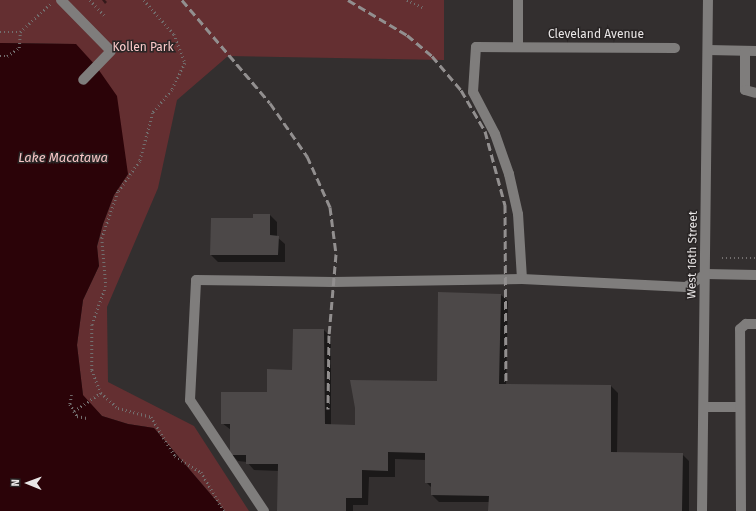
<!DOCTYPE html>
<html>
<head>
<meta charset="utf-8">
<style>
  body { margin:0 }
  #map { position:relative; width:756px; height:511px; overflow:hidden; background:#332f2f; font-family:"Fira Sans",sans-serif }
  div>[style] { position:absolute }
  .green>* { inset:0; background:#642f31 }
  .water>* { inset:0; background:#2b0308 }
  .shadow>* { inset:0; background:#0007 }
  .building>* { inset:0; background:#4c4848 }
  .path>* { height:2.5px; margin-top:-1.25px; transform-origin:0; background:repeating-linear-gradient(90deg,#726e6e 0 1px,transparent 0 4px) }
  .minor>* { height:10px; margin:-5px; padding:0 5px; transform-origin:5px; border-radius:5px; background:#7f7d7c }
  .rail>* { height:3px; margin-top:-1.5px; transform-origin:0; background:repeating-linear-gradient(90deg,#928f8f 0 8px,transparent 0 12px) }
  span { translate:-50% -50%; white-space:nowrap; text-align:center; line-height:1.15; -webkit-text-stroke:3px #292525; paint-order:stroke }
  .street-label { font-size:12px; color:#e9e6e6 }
  .park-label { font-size:12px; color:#fac9c9 }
  .water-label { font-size:13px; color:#f7c6c6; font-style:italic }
  .north { position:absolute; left:8px; top:463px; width:40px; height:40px; -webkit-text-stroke:3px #292525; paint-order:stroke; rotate:271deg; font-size:11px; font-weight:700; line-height:16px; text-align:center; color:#e9e6e6 }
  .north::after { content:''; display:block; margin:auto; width:14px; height:18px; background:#e9e6e6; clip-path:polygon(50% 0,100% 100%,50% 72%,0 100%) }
</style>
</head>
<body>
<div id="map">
  <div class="green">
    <i style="clip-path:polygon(0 0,444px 0,444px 60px,228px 56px,177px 100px,158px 188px,107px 307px,108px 382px,194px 426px,249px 511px,225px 511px,154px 428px,128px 424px,102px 416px,83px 396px,77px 345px,83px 300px,99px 266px,97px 247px,103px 224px,114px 195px,128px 174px,76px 44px,0 43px)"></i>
  </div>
  <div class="water">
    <i style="clip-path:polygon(0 43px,76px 44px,96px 66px,117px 96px,128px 174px,114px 195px,103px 224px,97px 246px,99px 266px,83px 300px,77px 345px,83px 395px,102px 416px,128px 424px,154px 428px,225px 511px,0 511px)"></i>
  </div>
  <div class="shadow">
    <i style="clip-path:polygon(102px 0,105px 0,107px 2px,105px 4px)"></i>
    <i style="clip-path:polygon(270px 215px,277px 222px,277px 237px,285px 244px,285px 262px,218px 262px,211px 255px,254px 219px)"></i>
    <i style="clip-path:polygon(501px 295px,508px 301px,506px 385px,611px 386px,618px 393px,617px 453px,682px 454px,689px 461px,689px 511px,489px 511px,490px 502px,439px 502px,432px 495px,432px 488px,426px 482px,426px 460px,395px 459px,395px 477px,369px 477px,368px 505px,353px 505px,353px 511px,278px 511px,279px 471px,254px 470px,247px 462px,238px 461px,231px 454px,231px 430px,222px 423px,268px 393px,293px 371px,324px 330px,331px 337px,331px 425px,356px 426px,438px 382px)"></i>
  </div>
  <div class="building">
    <i style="clip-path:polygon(253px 214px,270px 214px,270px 235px,279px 236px,278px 255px,210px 255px,211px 218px,253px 218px)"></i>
    <i style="clip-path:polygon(438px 292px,501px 294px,499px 384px,611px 385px,611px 452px,683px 453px,682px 511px,488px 511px,489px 496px,431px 495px,431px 483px,425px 483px,425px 453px,388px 452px,388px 471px,362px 470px,362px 498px,346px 498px,346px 511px,277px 511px,278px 464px,246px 464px,246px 455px,230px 455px,230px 424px,221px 424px,221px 392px,267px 392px,267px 369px,292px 370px,293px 329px,324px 329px,325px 424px,355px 425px,355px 408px,350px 380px,437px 381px)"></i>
  </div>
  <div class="path">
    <i style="left:90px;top:0;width:22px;rotate:47deg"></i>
    <i style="left:144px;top:0;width:45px;rotate:48.6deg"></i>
    <i style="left:174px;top:34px;width:31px;rotate:69deg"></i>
    <i style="left:185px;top:63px;width:30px;rotate:116deg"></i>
    <i style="left:172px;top:90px;width:30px;rotate:130deg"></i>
    <i style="left:153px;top:113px;width:50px;rotate:105.2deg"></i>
    <i style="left:140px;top:161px;width:38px;rotate:125deg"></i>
    <i style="left:118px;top:192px;width:49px;rotate:109.2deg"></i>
    <i style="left:102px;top:238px;width:48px;rotate:85.2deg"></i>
    <i style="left:106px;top:286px;width:41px;rotate:109.7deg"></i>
    <i style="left:92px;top:325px;width:45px;rotate:90deg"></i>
    <i style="left:92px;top:370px;width:25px;rotate:69deg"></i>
    <i style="left:101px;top:393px;width:23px;rotate:41deg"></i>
    <i style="left:118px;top:408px;width:34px;rotate:15deg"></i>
    <i style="left:151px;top:417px;width:46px;rotate:58.4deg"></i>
    <i style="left:175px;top:456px;width:31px;rotate:32deg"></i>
    <i style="left:201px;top:472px;width:45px;rotate:59.5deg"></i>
    <i style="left:407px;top:0;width:19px;rotate:25deg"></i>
    <i style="left:0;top:32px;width:20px"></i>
    <i style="left:20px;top:32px;width:42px;rotate:-43.1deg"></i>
    <i style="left:0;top:56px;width:7px"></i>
    <i style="left:7px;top:56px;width:14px;rotate:-34deg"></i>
    <i style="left:19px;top:48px;width:16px;rotate:-86deg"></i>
    <i style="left:722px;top:258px;width:34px"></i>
    <i style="left:72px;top:395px;width:9px;rotate:103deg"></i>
    <i style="left:70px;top:404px;width:8px;rotate:60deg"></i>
    <i style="left:74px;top:411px;width:6px;rotate:59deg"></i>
    <i style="left:77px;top:416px;width:10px;rotate:11deg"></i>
    <i style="left:74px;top:411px;width:32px;rotate:-34deg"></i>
  </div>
  <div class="minor">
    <i style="left:61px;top:0;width:71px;rotate:45.6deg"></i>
    <i style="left:111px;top:51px;width:40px;rotate:134deg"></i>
    <i style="left:518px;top:47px;width:47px;rotate:-90deg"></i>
    <i style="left:708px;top:50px;width:48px;rotate:1.2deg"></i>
    <i style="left:745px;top:51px;width:39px;rotate:90deg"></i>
    <i style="left:745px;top:90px;width:11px;rotate:15deg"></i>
    <i style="left:522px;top:279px;width:65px;rotate:-93.5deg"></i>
    <i style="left:518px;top:214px;width:41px;rotate:-102.7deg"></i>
    <i style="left:509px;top:174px;width:42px;rotate:-109.3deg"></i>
    <i style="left:495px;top:134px;width:47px;rotate:-117.6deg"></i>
    <i style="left:473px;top:92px;width:45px;rotate:-86.2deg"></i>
    <i style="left:476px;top:47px;width:199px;rotate:0.3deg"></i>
    <i style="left:704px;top:407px;width:36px"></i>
    <i style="left:264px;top:511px;width:133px;rotate:-123.7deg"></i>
    <i style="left:190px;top:400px;width:120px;rotate:-87.1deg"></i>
    <i style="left:196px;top:280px;width:137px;rotate:0.8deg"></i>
    <i style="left:333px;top:282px;width:189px;rotate:-0.9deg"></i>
    <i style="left:522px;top:279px;width:164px;rotate:2.8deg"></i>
    <i style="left:686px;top:287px;width:24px;rotate:-33deg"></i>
    <i style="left:706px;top:274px;width:50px;rotate:1.1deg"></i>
    <i style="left:702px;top:511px;width:511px;rotate:-89.33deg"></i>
    <i style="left:741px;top:511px;width:182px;rotate:-90.3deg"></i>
    <i style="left:740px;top:329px;width:8px;rotate:-40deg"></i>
    <i style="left:746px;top:324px;width:10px"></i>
  </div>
  <div class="rail">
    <i style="left:182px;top:0;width:135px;rotate:49.5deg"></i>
    <i style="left:270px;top:103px;width:65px;rotate:55.1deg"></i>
    <i style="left:307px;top:156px;width:56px;rotate:65.7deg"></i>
    <i style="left:330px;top:207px;width:47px;rotate:82.7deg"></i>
    <i style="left:336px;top:254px;width:81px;rotate:94.9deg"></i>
    <i style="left:329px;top:335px;width:74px;rotate:90.8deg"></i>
    <i style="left:348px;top:0;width:69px;rotate:30.7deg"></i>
    <i style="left:407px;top:35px;width:33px;rotate:40deg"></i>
    <i style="left:432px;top:56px;width:45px;rotate:49.5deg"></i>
    <i style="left:461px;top:90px;width:48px;rotate:59.7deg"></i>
    <i style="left:485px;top:131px;width:77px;rotate:74.9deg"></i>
    <i style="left:505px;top:205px;width:179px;rotate:89.7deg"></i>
  </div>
  <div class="street-label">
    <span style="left:596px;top:35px">Cleveland Avenue</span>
    <span style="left:693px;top:255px;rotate:-89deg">West 16th Street</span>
  </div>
  <div class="park-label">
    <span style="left:143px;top:48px">Kollen Park</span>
  </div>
  <div class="water-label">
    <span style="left:63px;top:158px">Lake Macatawa</span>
  </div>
  <div class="north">N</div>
</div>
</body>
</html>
